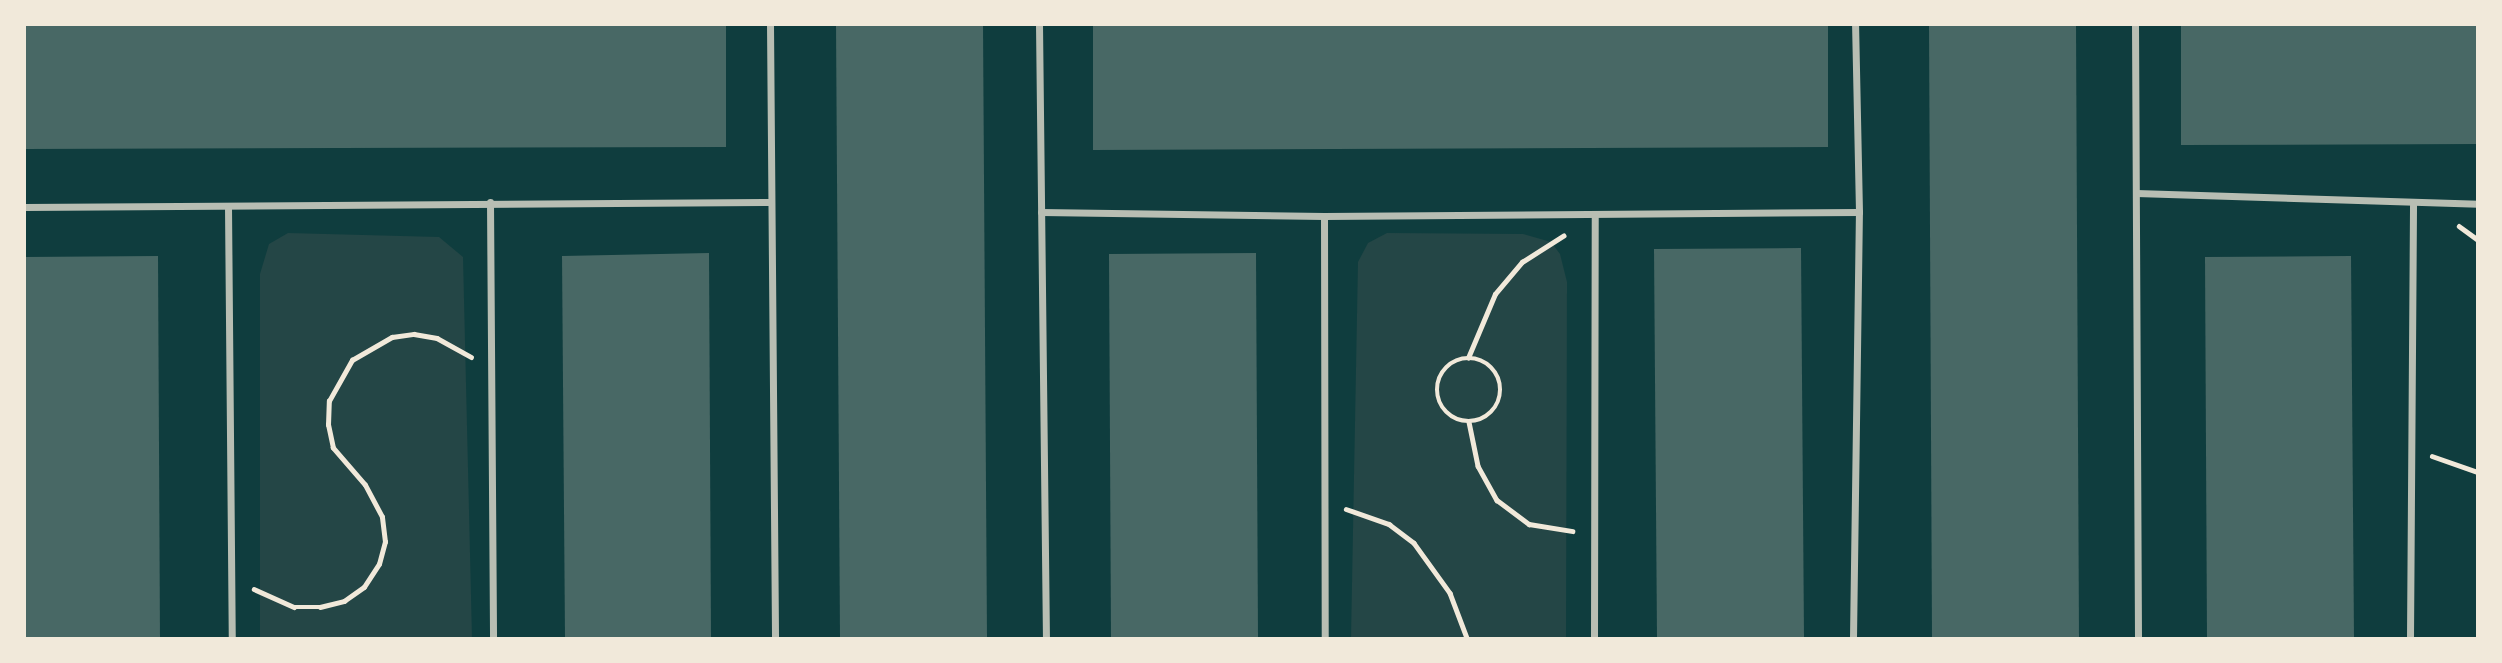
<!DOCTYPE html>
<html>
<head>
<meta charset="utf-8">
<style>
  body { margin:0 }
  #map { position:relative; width:2502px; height:663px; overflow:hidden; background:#0f3d3e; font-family:Figtree,sans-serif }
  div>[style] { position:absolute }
  .green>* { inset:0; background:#244646 }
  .building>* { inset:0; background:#486865 }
  .path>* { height:4.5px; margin:-2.25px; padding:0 2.25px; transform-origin:2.25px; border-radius:2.25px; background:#f1e9da }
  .path>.ring { margin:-2.25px; padding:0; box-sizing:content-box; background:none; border:4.5px solid #f1e9da; border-radius:50% }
  .minor>* { height:7px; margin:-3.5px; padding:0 3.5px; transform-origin:3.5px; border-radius:3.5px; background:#b8beb3 }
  span { translate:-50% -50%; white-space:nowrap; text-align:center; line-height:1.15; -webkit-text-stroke:7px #f1e9da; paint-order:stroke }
  .frame { position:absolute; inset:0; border:26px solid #f1e9da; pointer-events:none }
</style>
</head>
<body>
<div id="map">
  <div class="green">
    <i style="clip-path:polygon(288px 233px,439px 237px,463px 257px,472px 638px,260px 638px,260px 274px,269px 244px)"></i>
    <i style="clip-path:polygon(1387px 233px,1523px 234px,1551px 242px,1560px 254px,1567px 282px,1566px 638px,1351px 638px,1358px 262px,1368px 243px)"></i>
  </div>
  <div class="building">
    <i style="clip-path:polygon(24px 24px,726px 24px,726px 147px,24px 149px)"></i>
    <i style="clip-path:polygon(836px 24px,983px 24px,987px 638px,840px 638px)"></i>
    <i style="clip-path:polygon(1093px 24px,1828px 24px,1828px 147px,1093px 150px)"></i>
    <i style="clip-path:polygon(1929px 24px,2076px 24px,2079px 638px,1932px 638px)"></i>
    <i style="clip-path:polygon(2181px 24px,2478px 24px,2478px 144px,2181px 145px)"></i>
    <i style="clip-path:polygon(1801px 248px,1804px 638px,1657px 638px,1654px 249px)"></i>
    <i style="clip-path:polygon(709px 253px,711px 638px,565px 638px,562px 256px)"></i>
    <i style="clip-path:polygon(1256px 253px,1258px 638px,1111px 638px,1109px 254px)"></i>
    <i style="clip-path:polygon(158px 256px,160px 638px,24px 638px,24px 257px)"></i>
    <i style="clip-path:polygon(2351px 256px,2354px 638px,2207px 638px,2205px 257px)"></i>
  </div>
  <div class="path">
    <i style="left:2459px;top:226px;width:24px;rotate:36deg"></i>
    <i class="ring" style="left:1437px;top:358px;width:59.5px;height:59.5px"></i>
    <i style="left:1468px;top:358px;width:69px;rotate:-67.1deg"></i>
    <i style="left:1495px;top:294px;width:42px;rotate:-49.8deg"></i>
    <i style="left:1522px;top:262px;width:49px;rotate:-32.4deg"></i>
    <i style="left:1469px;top:422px;width:45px;rotate:78.4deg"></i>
    <i style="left:1478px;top:466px;width:39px;rotate:61deg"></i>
    <i style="left:1497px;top:500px;width:40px;rotate:37deg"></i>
    <i style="left:1529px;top:524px;width:44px;rotate:9.2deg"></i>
    <i style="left:2432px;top:456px;width:49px;rotate:19.2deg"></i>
    <i style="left:1346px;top:509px;width:46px;rotate:19.2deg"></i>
    <i style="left:1389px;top:524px;width:31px;rotate:37deg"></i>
    <i style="left:1414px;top:543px;width:62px;rotate:54.2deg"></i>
    <i style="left:1450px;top:593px;width:48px;rotate:69.3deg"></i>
    <i style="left:254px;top:589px;width:44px;rotate:24.2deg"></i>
    <i style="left:294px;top:607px;width:26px"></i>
    <i style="left:320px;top:607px;width:25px;rotate:-14deg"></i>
    <i style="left:344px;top:601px;width:24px;rotate:-35deg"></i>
    <i style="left:364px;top:587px;width:27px;rotate:-57deg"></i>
    <i style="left:379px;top:564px;width:23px;rotate:-75deg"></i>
    <i style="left:385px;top:542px;width:25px;rotate:-97deg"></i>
    <i style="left:382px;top:517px;width:36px;rotate:-118deg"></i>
    <i style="left:365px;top:485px;width:49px;rotate:-130.9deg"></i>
    <i style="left:333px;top:448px;width:24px;rotate:-102deg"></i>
    <i style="left:328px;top:425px;width:24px;rotate:-88deg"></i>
    <i style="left:329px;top:401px;width:47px;rotate:-60.7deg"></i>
    <i style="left:352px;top:360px;width:46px;rotate:-29.9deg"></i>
    <i style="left:392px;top:337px;width:22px;rotate:-8deg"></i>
    <i style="left:414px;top:334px;width:23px;rotate:10deg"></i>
    <i style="left:437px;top:338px;width:39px;rotate:29deg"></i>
  </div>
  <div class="minor">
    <i style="left:770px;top:24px;width:614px;rotate:89.53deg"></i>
    <i style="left:1039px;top:24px;width:614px;rotate:89.35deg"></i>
    <i style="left:2135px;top:24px;width:614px;rotate:89.72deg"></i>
    <i style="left:2136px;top:193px;width:342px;rotate:1.8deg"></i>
    <i style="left:490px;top:202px;width:436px;rotate:89.6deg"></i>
    <i style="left:228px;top:206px;width:432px;rotate:89.5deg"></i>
    <i style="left:24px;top:207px;width:745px;rotate:-0.38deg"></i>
    <i style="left:1041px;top:212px;width:283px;rotate:0.8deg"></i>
    <i style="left:1324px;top:216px;width:535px;rotate:-0.43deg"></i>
    <i style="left:1324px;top:216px;width:422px;rotate:89.9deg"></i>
    <i style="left:1594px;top:638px;width:423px;rotate:-89.9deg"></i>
    <i style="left:1853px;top:638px;width:426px;rotate:-89.2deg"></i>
    <i style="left:1859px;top:212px;width:188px;rotate:-91.2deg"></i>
    <i style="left:2410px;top:638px;width:433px;rotate:-89.6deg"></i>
  </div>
  <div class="frame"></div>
</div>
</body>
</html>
